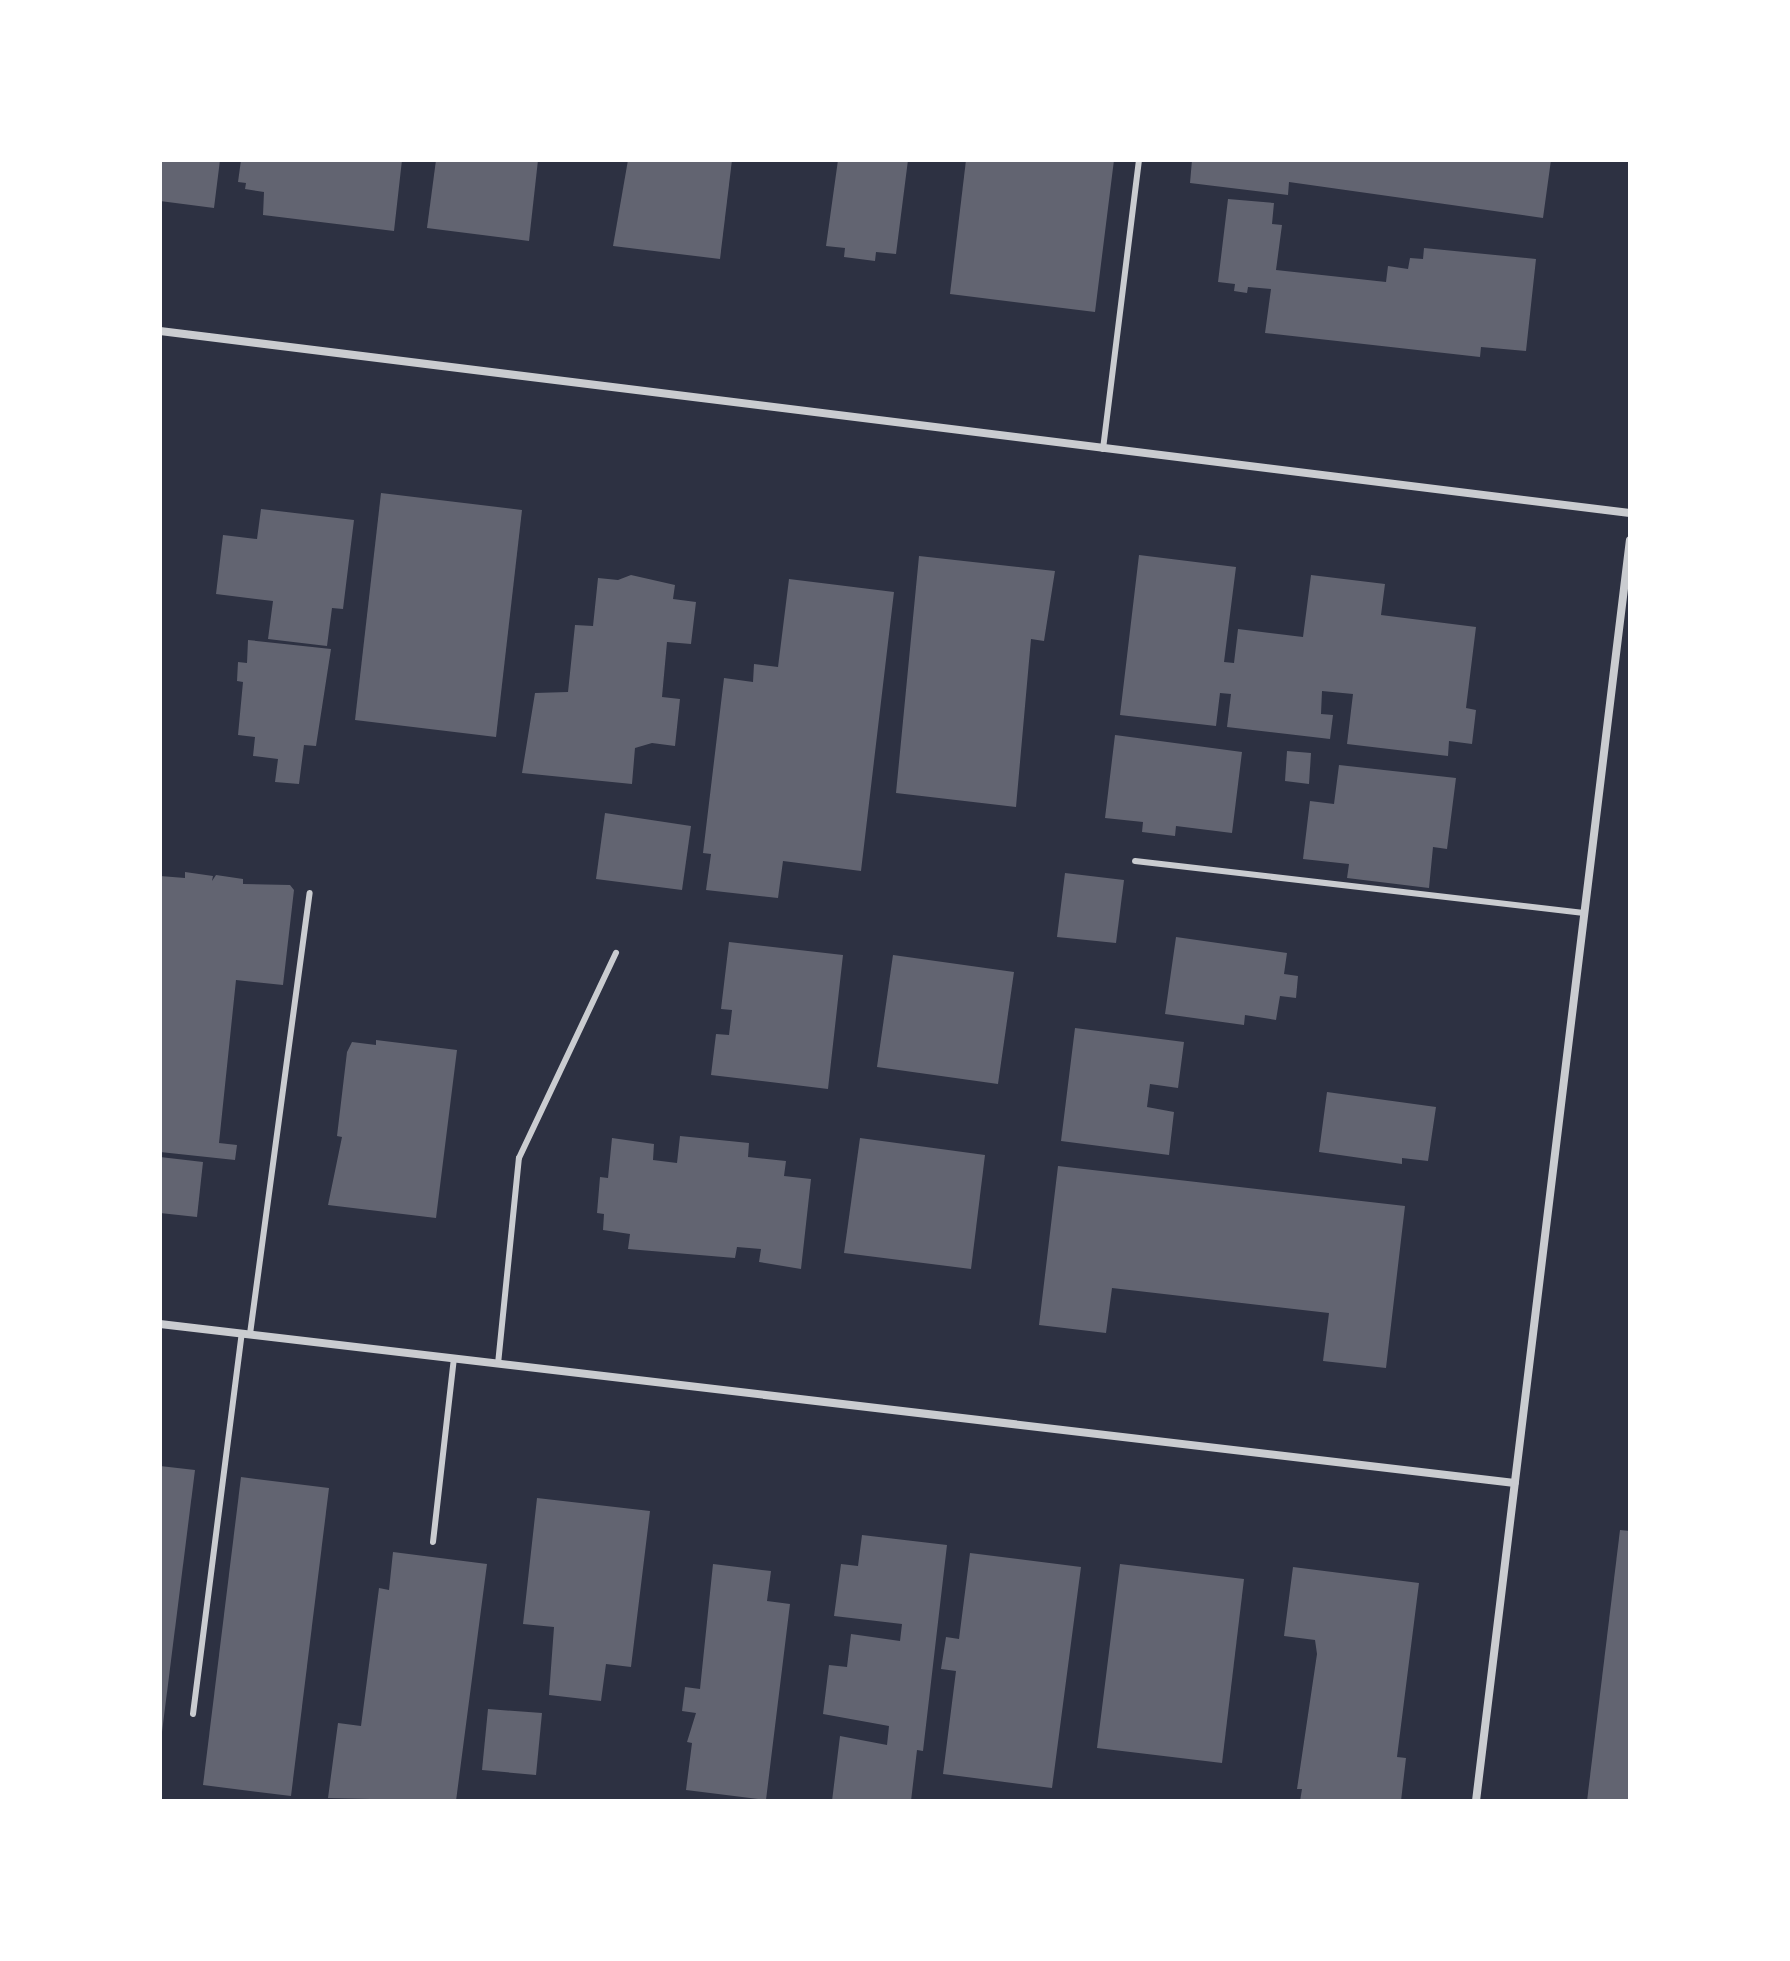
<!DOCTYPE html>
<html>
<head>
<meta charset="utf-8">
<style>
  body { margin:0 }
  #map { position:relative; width:1790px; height:1961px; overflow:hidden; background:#2d3142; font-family:"Source Sans 3",sans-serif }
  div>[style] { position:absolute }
  .building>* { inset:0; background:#626471 }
  .service>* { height:6px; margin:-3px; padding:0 3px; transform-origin:3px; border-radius:3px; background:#caccd0 }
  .minor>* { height:8px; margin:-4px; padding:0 4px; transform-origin:4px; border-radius:4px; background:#caccd0 }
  span { translate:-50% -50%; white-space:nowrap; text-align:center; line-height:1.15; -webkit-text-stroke:6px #fff; paint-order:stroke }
  .frame { position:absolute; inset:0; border:162px solid #fff; pointer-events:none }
</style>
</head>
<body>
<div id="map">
  <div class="building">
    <i style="clip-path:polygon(160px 160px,220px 160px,214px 208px,160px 201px)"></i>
    <i style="clip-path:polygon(241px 160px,402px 160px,394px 231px,263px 215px,264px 192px,245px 189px,246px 183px,238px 182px)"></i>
    <i style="clip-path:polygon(436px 160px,538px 160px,529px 241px,427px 228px)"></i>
    <i style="clip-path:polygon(628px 160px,732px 160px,720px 259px,613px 246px)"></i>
    <i style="clip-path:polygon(838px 160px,908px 160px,896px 254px,876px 252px,875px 261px,844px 257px,845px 248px,826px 246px)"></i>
    <i style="clip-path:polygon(966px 160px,1114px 160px,1095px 312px,950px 294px)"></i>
    <i style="clip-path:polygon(1192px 160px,1551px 160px,1543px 218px,1289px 182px,1288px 195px,1190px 183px)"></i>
    <i style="clip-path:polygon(1228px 199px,1274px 203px,1272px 224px,1282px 225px,1276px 270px,1386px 282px,1388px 266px,1408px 269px,1410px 258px,1423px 259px,1424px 248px,1536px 259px,1526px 351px,1481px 347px,1480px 357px,1265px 333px,1271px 289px,1248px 287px,1247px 293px,1234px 291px,1235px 284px,1218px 282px)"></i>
    <i style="clip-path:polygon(381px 493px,522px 510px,496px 737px,355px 720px)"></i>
    <i style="clip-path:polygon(261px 509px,354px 520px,343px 609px,332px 608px,327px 646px,268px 639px,273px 601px,216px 594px,223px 535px,257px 539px)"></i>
    <i style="clip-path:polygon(1139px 555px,1236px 567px,1224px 662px,1234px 663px,1238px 629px,1303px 637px,1311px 575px,1385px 584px,1381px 615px,1476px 627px,1466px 708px,1476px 710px,1472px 744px,1449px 741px,1448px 756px,1347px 744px,1353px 694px,1322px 691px,1321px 714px,1333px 715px,1330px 739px,1227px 727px,1231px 694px,1220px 693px,1216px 726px,1120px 715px)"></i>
    <i style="clip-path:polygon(919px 556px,1055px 571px,1044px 641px,1031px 639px,1016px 807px,896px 793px)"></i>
    <i style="clip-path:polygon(631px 575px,675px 585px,673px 599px,696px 602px,691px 644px,667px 642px,662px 697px,680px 699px,675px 746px,652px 743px,635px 748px,632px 784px,522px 773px,535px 693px,568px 692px,575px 625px,593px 626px,598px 578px,618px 580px)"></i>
    <i style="clip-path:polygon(789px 579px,894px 592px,861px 871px,783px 861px,778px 898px,706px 890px,711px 854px,703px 853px,724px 678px,753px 682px,754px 664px,778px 667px)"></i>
    <i style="clip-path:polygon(248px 640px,331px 649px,316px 746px,304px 745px,299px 784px,275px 782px,278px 759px,253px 756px,255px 737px,238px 735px,243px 682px,237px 681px,238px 662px,247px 663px)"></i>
    <i style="clip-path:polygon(1115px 735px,1242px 752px,1232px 833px,1176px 826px,1175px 836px,1142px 832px,1143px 822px,1105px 818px)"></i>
    <i style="clip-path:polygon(1287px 751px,1311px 753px,1309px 784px,1285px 781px)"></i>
    <i style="clip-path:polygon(1339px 765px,1456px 778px,1447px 849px,1433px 847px,1429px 888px,1347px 878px,1349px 864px,1303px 859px,1310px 801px,1334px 804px)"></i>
    <i style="clip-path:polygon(605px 813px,691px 826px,682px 890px,596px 879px)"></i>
    <i style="clip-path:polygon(185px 872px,213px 876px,212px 881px,216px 875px,243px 879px,243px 884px,290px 885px,294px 890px,283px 985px,236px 980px,219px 1143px,237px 1145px,235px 1160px,160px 1152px,160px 876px,185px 878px)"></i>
    <i style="clip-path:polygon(1065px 873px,1124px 880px,1116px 943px,1057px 937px)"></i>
    <i style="clip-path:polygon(1176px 937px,1287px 953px,1284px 974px,1298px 976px,1296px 998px,1280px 996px,1276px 1020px,1245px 1015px,1244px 1025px,1165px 1014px)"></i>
    <i style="clip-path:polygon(729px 942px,843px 955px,828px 1089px,711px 1075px,716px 1034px,729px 1035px,732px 1010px,721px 1009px)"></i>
    <i style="clip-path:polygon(893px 955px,1014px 972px,998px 1084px,877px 1067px)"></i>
    <i style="clip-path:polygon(1075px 1028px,1184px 1042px,1178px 1088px,1150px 1084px,1147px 1107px,1174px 1112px,1169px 1155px,1061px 1141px)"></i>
    <i style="clip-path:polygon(376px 1040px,457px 1050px,436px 1218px,328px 1205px,342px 1137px,337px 1136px,347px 1052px,352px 1042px,376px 1045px)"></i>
    <i style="clip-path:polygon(1327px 1092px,1436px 1107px,1428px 1161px,1402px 1158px,1402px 1164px,1319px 1152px)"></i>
    <i style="clip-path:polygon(680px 1136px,749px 1143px,748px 1157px,786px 1161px,784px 1176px,811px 1179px,801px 1269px,759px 1262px,761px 1249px,737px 1247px,735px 1258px,628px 1249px,630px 1234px,603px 1230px,604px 1214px,597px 1213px,600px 1177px,608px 1178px,612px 1138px,654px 1144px,653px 1160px,677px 1163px)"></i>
    <i style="clip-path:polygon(860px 1138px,985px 1155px,971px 1269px,844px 1253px)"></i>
    <i style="clip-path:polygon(160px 1157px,203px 1162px,197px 1217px,160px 1213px)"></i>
    <i style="clip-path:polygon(1058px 1166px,1405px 1206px,1386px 1368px,1323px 1361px,1329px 1313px,1112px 1288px,1106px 1333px,1039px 1325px)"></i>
    <i style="clip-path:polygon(160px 1466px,195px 1470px,162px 1732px,160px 1732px)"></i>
    <i style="clip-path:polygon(241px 1477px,329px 1488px,291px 1796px,203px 1785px)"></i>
    <i style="clip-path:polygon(537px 1498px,650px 1511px,631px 1667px,606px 1664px,601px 1701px,549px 1695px,554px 1627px,523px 1624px)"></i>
    <i style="clip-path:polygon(1620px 1530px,1630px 1531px,1630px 1801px,1587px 1801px)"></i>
    <i style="clip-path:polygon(862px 1535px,947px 1545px,923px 1751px,917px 1750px,911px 1801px,832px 1801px,840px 1736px,887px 1745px,889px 1726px,823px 1714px,829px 1665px,847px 1667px,851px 1634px,900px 1641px,902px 1624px,834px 1616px,841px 1564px,858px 1566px)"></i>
    <i style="clip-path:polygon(393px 1552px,487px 1564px,456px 1801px,328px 1798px,338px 1723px,361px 1726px,379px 1588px,389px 1590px)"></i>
    <i style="clip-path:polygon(970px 1553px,1081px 1567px,1052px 1788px,943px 1774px,956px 1671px,941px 1669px,946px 1637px,959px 1639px)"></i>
    <i style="clip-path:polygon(713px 1564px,771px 1571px,767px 1601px,790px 1604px,766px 1800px,686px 1790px,692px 1743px,687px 1742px,696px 1713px,682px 1711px,685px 1687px,700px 1689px)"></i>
    <i style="clip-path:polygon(1120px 1564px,1244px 1579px,1222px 1763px,1097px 1748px)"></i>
    <i style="clip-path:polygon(1293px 1567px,1419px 1583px,1397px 1757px,1406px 1758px,1401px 1801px,1300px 1801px,1302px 1789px,1297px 1789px,1317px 1654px,1315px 1640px,1284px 1636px)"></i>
    <i style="clip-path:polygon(488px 1709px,542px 1713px,536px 1775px,482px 1770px)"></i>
  </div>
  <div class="service">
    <i style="left:1103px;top:449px;width:291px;rotate:-82.9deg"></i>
    <i style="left:1135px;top:861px;width:452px;rotate:6.6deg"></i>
    <i style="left:250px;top:1334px;width:445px;rotate:-82.3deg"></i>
    <i style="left:498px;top:1364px;width:207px;rotate:-84.2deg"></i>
    <i style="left:519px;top:1158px;width:227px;rotate:-64.7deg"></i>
    <i style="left:433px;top:1542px;width:185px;rotate:-83.5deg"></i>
    <i style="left:193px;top:1714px;width:384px;rotate:-82.7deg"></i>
  </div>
  <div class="minor">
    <i style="left:160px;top:331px;width:1481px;rotate:7.06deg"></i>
    <i style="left:160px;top:1324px;width:1364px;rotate:6.69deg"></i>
    <i style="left:1476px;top:1801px;width:1270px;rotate:-83.04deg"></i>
  </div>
  <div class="frame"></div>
</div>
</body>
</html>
